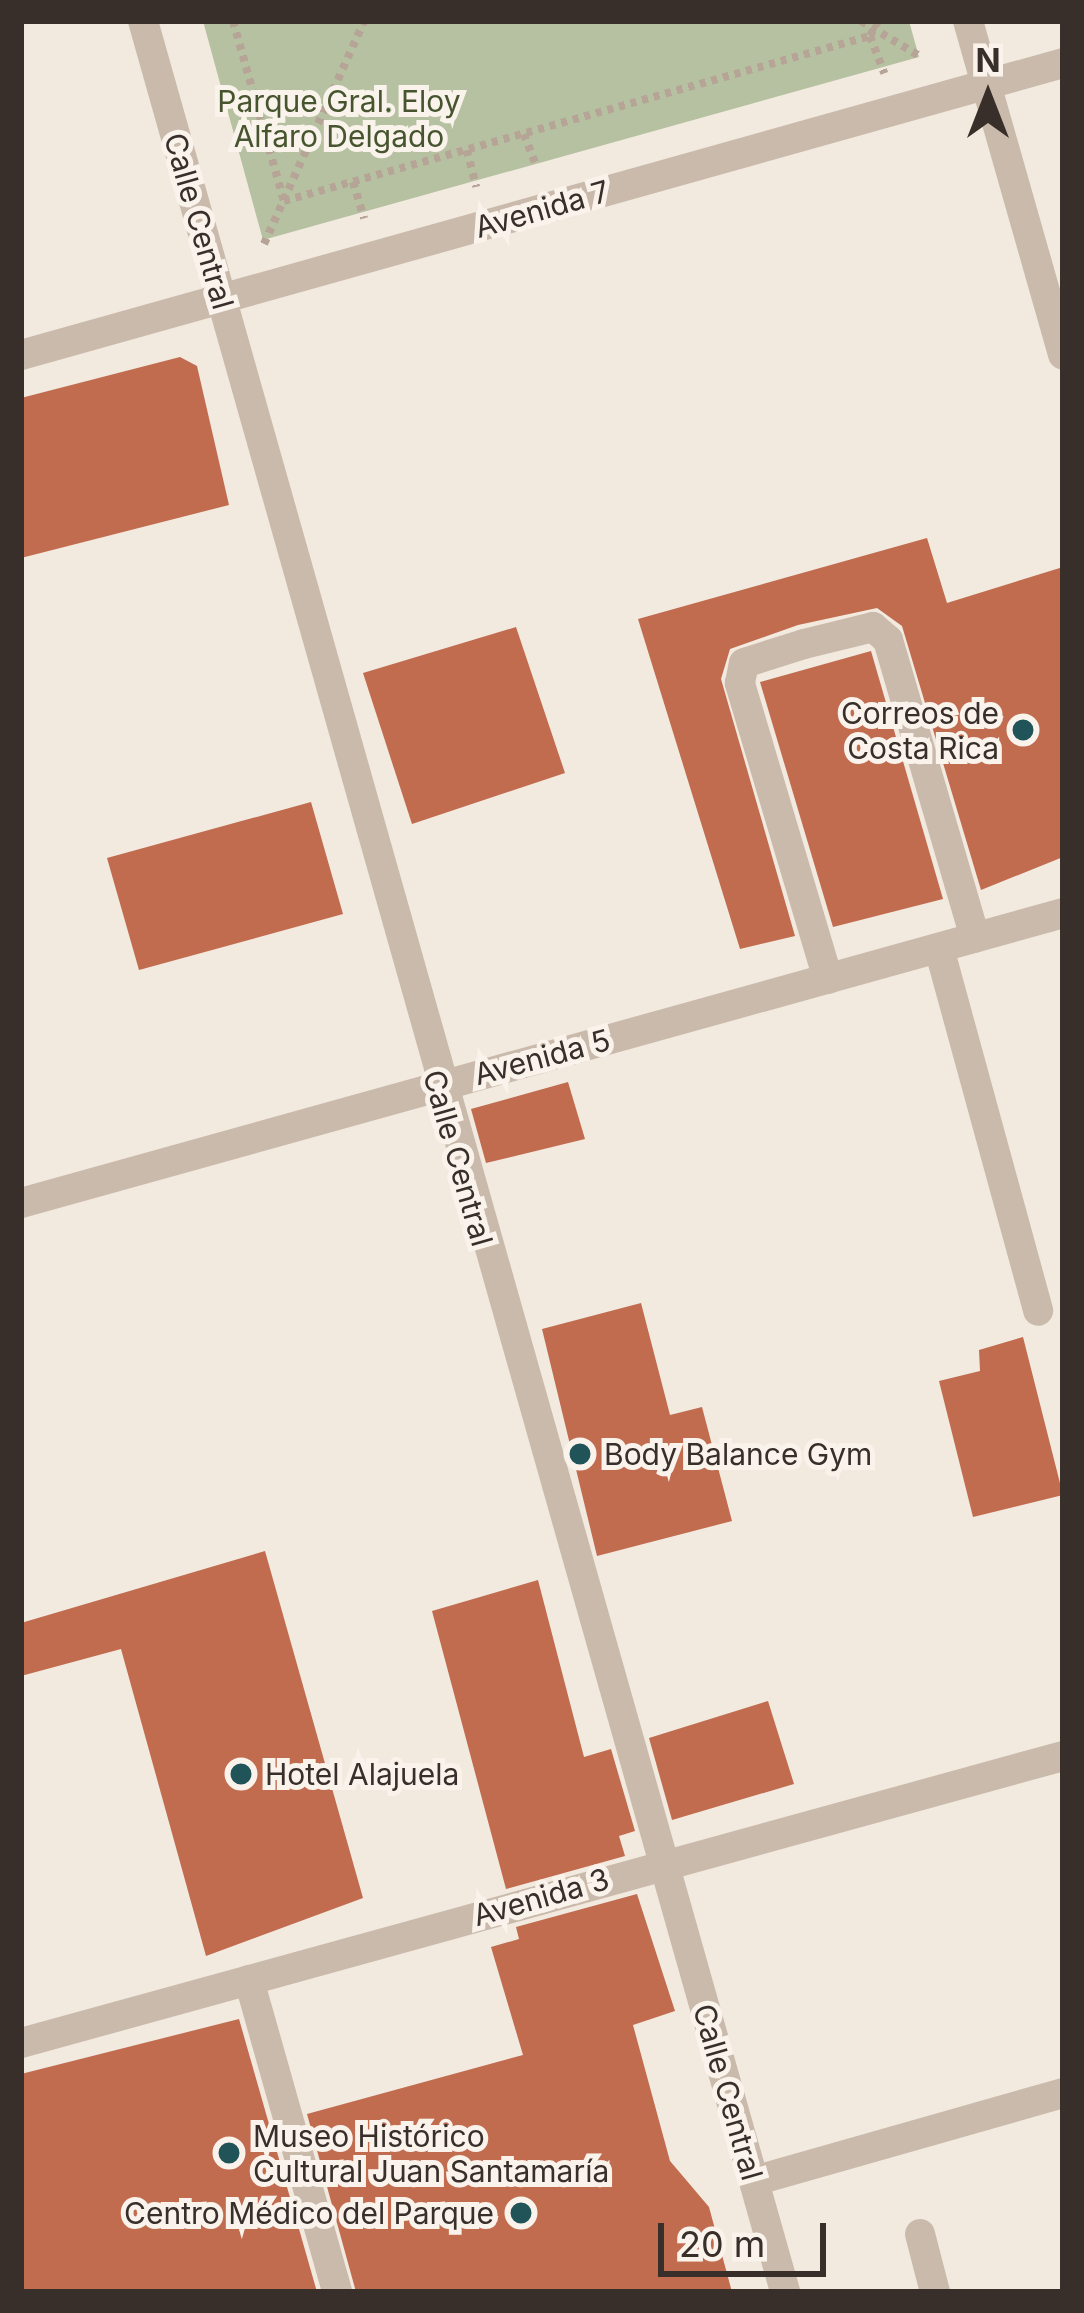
<!DOCTYPE html>
<html>
<head>
<meta charset="utf-8">
<style>
  body { margin:0 }
  #map { position:relative; width:1084px; height:2313px; overflow:hidden; background:#f2e9df; font-family:Inter,sans-serif }
  div>[style] { position:absolute }
  .green>* { inset:0; background:#b5c1a0 }
  .building>* { inset:0; background:#c16b4f }
  .path>* { height:8px; margin-top:-4px; transform-origin:0; background:repeating-linear-gradient(90deg,#b6a496 0 6px,transparent 0 12px) }
  .minor>* { height:30px; margin:-15px; padding:0 15px; transform-origin:15px; border-radius:15px; background:#cabaab }
  .dots>* { width:33px; height:33px; translate:-50% -50%; box-sizing:border-box; border:6px solid #faf3ec; border-radius:50% }
  span { translate:-50% -50%; white-space:nowrap; text-align:center; line-height:1.15; -webkit-text-stroke:10px #faf3ec; paint-order:stroke }
  .park-label { font-size:30px; color:#47552f }
  .street-label { font-size:30px; color:#382f2a }
  .poi-label { font-size:30px; color:#382f2a }
  .right { translate:-100% -50%; text-align:right }
  .left { translate:0 -50%; text-align:left }
  .frame { position:absolute; inset:0; border:24px solid #382f2a; pointer-events:none }
  .north { position:absolute; left:928px; top:36px; width:120px; height:120px; -webkit-text-stroke:9px #faf3ec; paint-order:stroke; rotate:0deg; font-size:33px; font-weight:700; line-height:48px; text-align:center; color:#382f2a }
  .north::after { content:''; display:block; margin:auto; width:42px; height:54px; background:#382f2a; clip-path:polygon(50% 0,100% 100%,50% 72%,0 100%) }
  .scale { position:absolute; left:658px; top:2223px; width:168px; height:54px; box-sizing:border-box; border:6px solid #382f2a; border-top:0; padding-left:15px; font-size:36px; line-height:42px; white-space:nowrap; color:#382f2a; -webkit-text-stroke:9px #faf3ec; paint-order:stroke }
</style>
</head>
<body>
<div id="map">
  <div class="green">
    <i style="clip-path:polygon(203px 21px,909px 21px,919px 57px,263px 240px)"></i>
  </div>
  <div class="building">
    <i style="clip-path:polygon(180px 357px,197px 366px,229px 505px,21px 558px,21px 398px)"></i>
    <i style="clip-path:polygon(927px 538px,947px 603px,1063px 567px,1063px 857px,981px 890px,902px 626px,877px 608px,798px 625px,730px 649px,721px 679px,795px 936px,740px 949px,638px 619px)"></i>
    <i style="clip-path:polygon(516px 627px,565px 773px,412px 824px,363px 673px)"></i>
    <i style="clip-path:polygon(871px 651px,943px 899px,833px 927px,760px 682px)"></i>
    <i style="clip-path:polygon(311px 802px,343px 914px,139px 970px,107px 858px)"></i>
    <i style="clip-path:polygon(568px 1082px,585px 1139px,486px 1163px,471px 1109px)"></i>
    <i style="clip-path:polygon(641px 1303px,670px 1415px,702px 1407px,732px 1521px,597px 1556px,542px 1329px)"></i>
    <i style="clip-path:polygon(1023px 1337px,1063px 1495px,973px 1517px,939px 1381px,980px 1371px,979px 1350px)"></i>
    <i style="clip-path:polygon(265px 1551px,363px 1898px,206px 1956px,121px 1649px,21px 1676px,21px 1623px)"></i>
    <i style="clip-path:polygon(538px 1580px,584px 1757px,611px 1749px,635px 1831px,619px 1836px,625px 1856px,506px 1889px,432px 1611px)"></i>
    <i style="clip-path:polygon(768px 1701px,794px 1784px,672px 1820px,649px 1738px)"></i>
    <i style="clip-path:polygon(637px 1894px,675px 2011px,633px 2025px,670px 2161px,709px 2207px,732px 2292px,356px 2292px,307px 2114px,523px 2055px,491px 1947px,519px 1939px,516px 1927px)"></i>
    <i style="clip-path:polygon(239px 2019px,317px 2292px,21px 2292px,21px 2074px)"></i>
  </div>
  <div class="path">
    <i style="left:233px;top:21px;width:187px;rotate:74.2deg"></i>
    <i style="left:284px;top:201px;width:609px;rotate:-15.73deg"></i>
    <i style="left:870px;top:36px;width:17px;rotate:-62deg"></i>
    <i style="left:861px;top:21px;width:70px;rotate:31deg"></i>
    <i style="left:870px;top:36px;width:40px;rotate:69deg"></i>
    <i style="left:524px;top:134px;width:34px;rotate:69deg"></i>
    <i style="left:467px;top:150px;width:38px;rotate:76deg"></i>
    <i style="left:353px;top:182px;width:38px;rotate:73deg"></i>
    <i style="left:264px;top:244px;width:244px;rotate:-65.8deg"></i>
  </div>
  <div class="minor">
    <i style="left:143px;top:21px;width:2360px;rotate:74.21deg"></i>
    <i style="left:968px;top:21px;width:347px;rotate:74.1deg"></i>
    <i style="left:21px;top:355px;width:1082px;rotate:-15.65deg"></i>
    <i style="left:939px;top:948px;width:376px;rotate:74.7deg"></i>
    <i style="left:828px;top:979px;width:309px;rotate:-106.6deg"></i>
    <i style="left:740px;top:683px;width:20px;rotate:-79deg"></i>
    <i style="left:744px;top:663px;width:63px;rotate:-17.6deg"></i>
    <i style="left:804px;top:644px;width:71px;rotate:-13.8deg"></i>
    <i style="left:873px;top:627px;width:20px;rotate:41deg"></i>
    <i style="left:888px;top:640px;width:310px;rotate:73.7deg"></i>
    <i style="left:21px;top:1203px;width:1082px;rotate:-15.55deg"></i>
    <i style="left:249px;top:1980px;width:324px;rotate:74.2deg"></i>
    <i style="left:21px;top:2043px;width:1081px;rotate:-15.4deg"></i>
    <i style="left:754px;top:2181px;width:321px;rotate:-15.9deg"></i>
    <i style="left:920px;top:2234px;width:60px;rotate:75.5deg"></i>
  </div>
  <div class="dots">
    <i style="left:1023px;top:730px;background:#215458"></i>
    <i style="left:580px;top:1454px;background:#215458"></i>
    <i style="left:241px;top:1774px;background:#215458"></i>
    <i style="left:229px;top:2153px;background:#215458"></i>
    <i style="left:521px;top:2213px;background:#215458"></i>
  </div>
  <div class="park-label">
    <span style="left:339px;top:118px">Parque Gral. Eloy<br>Alfaro Delgado</span>
  </div>
  <div class="street-label">
    <span style="left:542px;top:209px;rotate:-16deg">Avenida 7</span>
    <span style="left:199px;top:221px;rotate:74deg">Calle Central</span>
    <span style="left:542px;top:1057px;rotate:-15deg">Avenida 5</span>
    <span style="left:458px;top:1158px;rotate:74deg">Calle Central</span>
    <span style="left:541px;top:1897px;rotate:-16deg">Avenida 3</span>
    <span style="left:728px;top:2092px;rotate:74deg">Calle Central</span>
  </div>
  <div class="poi-label">
    <span class="right" style="left:999px;top:730px">Correos de<br>Costa Rica</span>
    <span class="left" style="left:604px;top:1454px">Body Balance Gym</span>
    <span class="left" style="left:265px;top:1774px">Hotel Alajuela</span>
    <span class="left" style="left:253px;top:2153px">Museo Histórico<br>Cultural Juan Santamaría</span>
    <span class="right" style="left:494px;top:2213px">Centro Médico del Parque</span>
  </div>
  <div class="frame"></div>
  <div class="north">N</div>
  <div class="scale">20 m</div>
</div>
</body>
</html>
